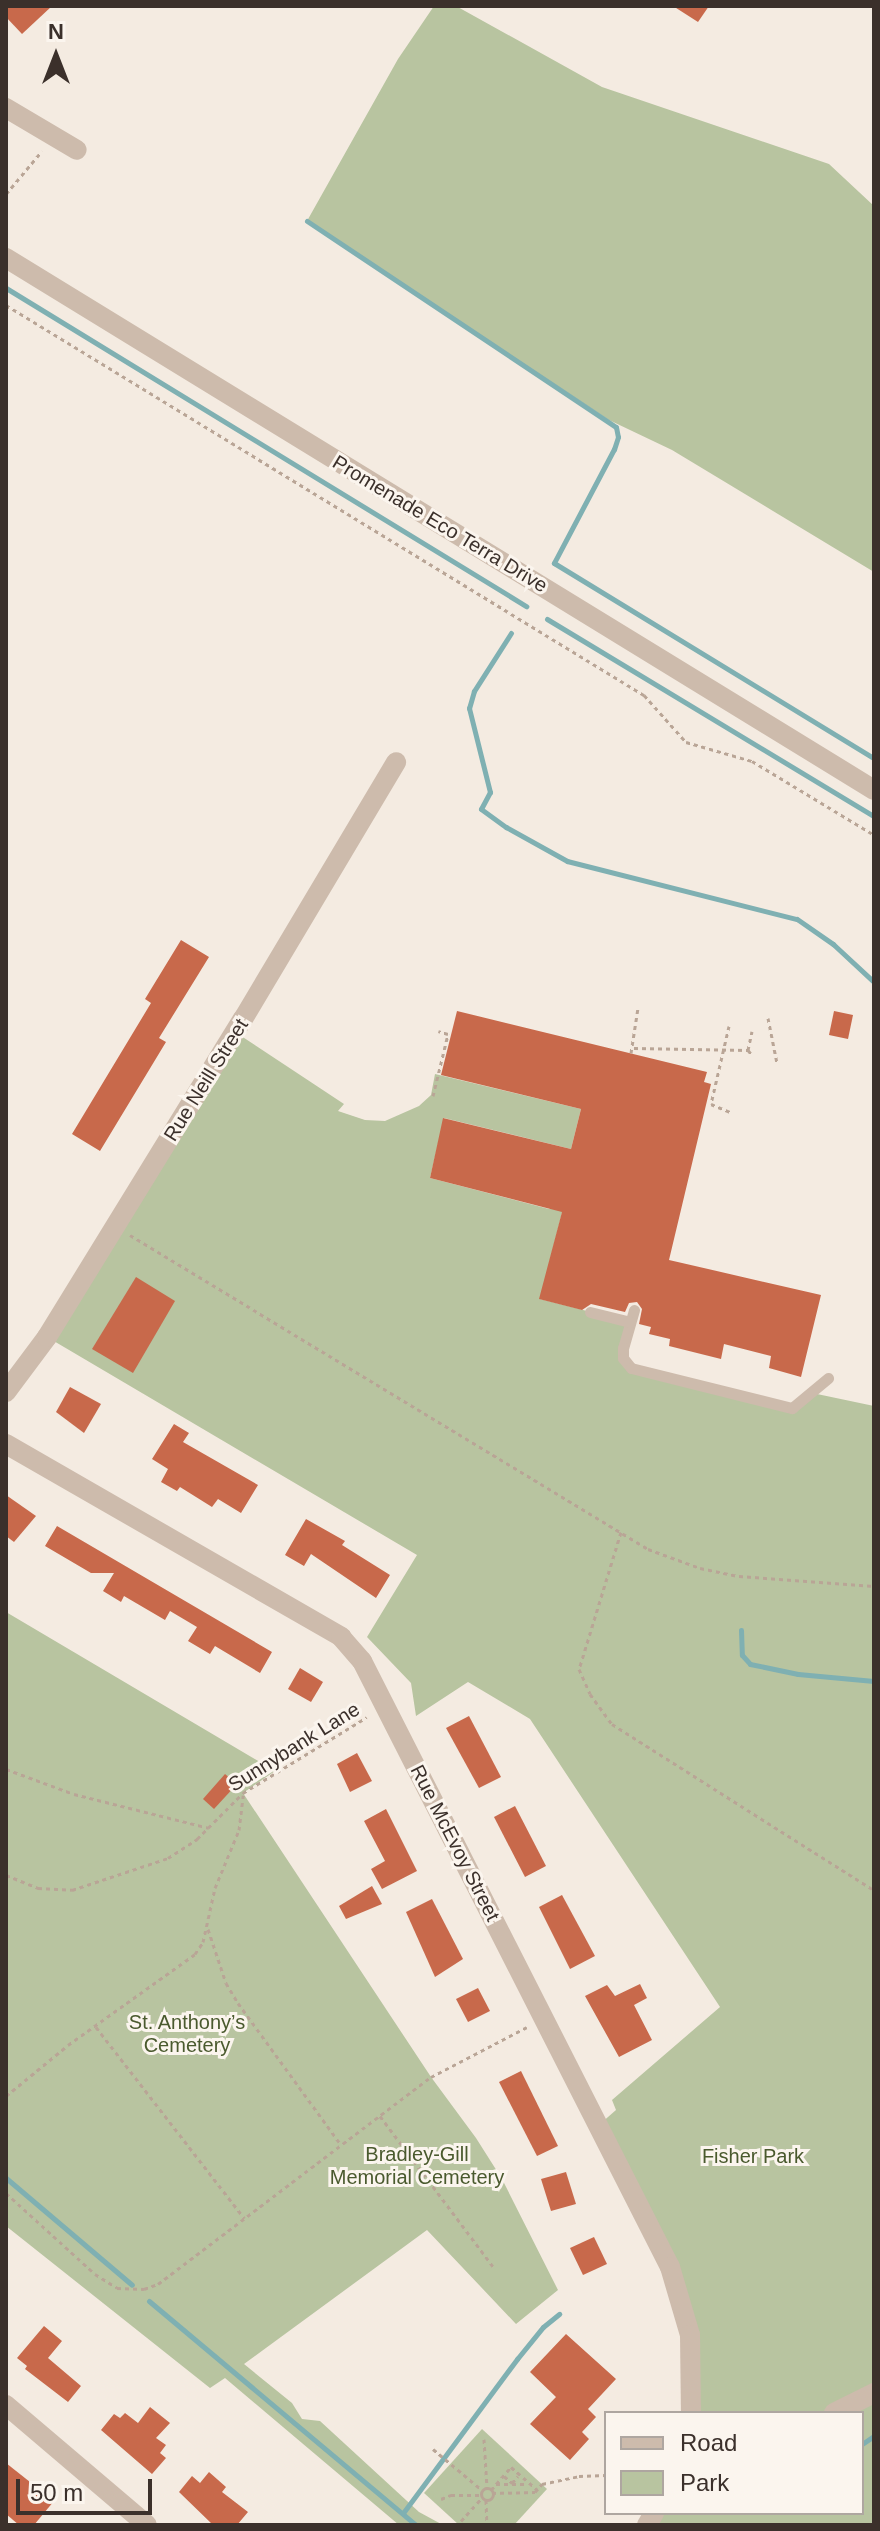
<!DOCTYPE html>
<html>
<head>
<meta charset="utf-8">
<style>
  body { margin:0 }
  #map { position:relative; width:880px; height:2531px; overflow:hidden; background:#f4ebe1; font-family:Helvetica,sans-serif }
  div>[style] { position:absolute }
  .green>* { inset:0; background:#b8c4a0 }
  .stream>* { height:5px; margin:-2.5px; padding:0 2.5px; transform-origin:2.5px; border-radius:2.5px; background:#7fb0b2 }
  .building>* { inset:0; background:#c8694b }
  .path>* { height:3px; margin-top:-1.5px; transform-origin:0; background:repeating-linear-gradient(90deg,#b9a596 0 4px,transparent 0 8px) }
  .path>.ring { margin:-1.5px; padding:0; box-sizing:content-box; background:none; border:3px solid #b9a596; border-radius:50% }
  .service>* { height:11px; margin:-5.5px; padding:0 5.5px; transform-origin:5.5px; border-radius:5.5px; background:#cdbbac }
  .minor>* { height:20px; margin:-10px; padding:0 10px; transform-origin:10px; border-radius:10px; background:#cdbbac }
  .tertiary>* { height:20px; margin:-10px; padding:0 10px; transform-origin:10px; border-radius:10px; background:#cdbbac }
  span { translate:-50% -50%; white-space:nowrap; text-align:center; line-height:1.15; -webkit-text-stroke:6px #fbf5ee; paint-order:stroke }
  .street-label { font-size:20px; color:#3b302b }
  .park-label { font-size:20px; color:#4a5a2e }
  .frame { position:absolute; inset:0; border:8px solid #3b302b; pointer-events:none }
  .legend { position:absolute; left:604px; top:2411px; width:260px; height:104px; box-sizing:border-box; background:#fbf5ee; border:2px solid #aea6a0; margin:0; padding:10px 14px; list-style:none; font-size:24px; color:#3b302b }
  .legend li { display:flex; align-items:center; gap:16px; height:40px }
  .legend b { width:40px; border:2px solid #aea6a0 }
  .north { position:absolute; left:16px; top:16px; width:80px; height:80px; -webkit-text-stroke:6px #fbf5ee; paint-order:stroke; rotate:0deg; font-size:22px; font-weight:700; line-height:32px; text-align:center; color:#3b302b }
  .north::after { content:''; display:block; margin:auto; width:28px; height:36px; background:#3b302b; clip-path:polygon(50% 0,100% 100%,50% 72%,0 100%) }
  .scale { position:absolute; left:16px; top:2479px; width:136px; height:36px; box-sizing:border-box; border:4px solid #3b302b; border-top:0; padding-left:10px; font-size:24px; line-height:28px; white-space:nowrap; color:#3b302b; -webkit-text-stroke:6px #fbf5ee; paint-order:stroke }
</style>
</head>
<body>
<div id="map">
  <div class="green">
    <i style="clip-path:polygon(434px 6px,456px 6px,602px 87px,829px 164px,874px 206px,874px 572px,672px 450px,609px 420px,307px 221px,398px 59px)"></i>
    <i style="clip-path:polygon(235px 1032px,344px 1104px,338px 1111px,365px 1120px,385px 1121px,419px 1106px,431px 1095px,435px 1074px,581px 1109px,571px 1149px,444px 1118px,430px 1178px,549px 1209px,564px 1205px,540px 1299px,630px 1322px,626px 1364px,780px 1407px,817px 1394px,874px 1406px,874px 2525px,647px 2525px,654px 2513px,862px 2513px,862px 2413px,691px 2413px,690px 2335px,600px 2124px,616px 2110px,612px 2100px,720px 2007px,530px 1719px,468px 1682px,416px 1716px,411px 1683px,367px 1637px,417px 1555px,47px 1337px)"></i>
    <i style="clip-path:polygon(6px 1612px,275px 1771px,243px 1793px,431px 2077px,476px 2138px,502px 2179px,558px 2290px,516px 2324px,427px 2230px,244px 2364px,292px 2403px,302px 2419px,320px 2421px,419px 2512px,443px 2525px,399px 2525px,225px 2378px,210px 2388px,6px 2226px)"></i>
    <i style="clip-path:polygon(482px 2429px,547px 2489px,514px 2525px,459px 2525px,424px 2493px)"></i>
  </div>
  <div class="stream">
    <i style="left:307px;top:221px;width:371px;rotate:33.7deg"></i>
    <i style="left:616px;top:427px;width:10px;rotate:79deg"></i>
    <i style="left:618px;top:437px;width:13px;rotate:108deg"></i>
    <i style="left:614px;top:449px;width:129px;rotate:117.8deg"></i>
    <i style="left:554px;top:563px;width:375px;rotate:31.4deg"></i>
    <i style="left:6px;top:288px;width:610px;rotate:31.45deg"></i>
    <i style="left:547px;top:619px;width:382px;rotate:31.1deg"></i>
    <i style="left:511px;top:633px;width:69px;rotate:122.5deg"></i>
    <i style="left:474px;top:691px;width:18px;rotate:106deg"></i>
    <i style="left:469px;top:708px;width:87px;rotate:76deg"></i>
    <i style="left:490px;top:792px;width:19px;rotate:118deg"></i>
    <i style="left:481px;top:809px;width:31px;rotate:36deg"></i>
    <i style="left:506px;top:827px;width:70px;rotate:29.1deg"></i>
    <i style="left:567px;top:861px;width:237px;rotate:14.2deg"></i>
    <i style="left:797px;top:919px;width:44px;rotate:34.8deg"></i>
    <i style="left:833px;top:944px;width:56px;rotate:42.8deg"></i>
    <i style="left:741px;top:1630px;width:25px;rotate:88deg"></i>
    <i style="left:742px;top:1655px;width:12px;rotate:48deg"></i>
    <i style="left:750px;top:1664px;width:49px;rotate:11.8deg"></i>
    <i style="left:798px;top:1674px;width:76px;rotate:5.3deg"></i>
    <i style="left:6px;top:2178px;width:165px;rotate:40.3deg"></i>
    <i style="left:149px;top:2301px;width:349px;rotate:40deg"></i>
    <i style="left:862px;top:2444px;width:14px;rotate:-34deg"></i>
    <i style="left:403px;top:2513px;width:192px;rotate:-53.5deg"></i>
    <i style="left:517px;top:2359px;width:41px;rotate:-50.9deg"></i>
    <i style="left:543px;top:2327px;width:21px;rotate:-39deg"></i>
  </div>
  <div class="building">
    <i style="clip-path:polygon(6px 6px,52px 6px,22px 34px,6px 17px)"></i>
    <i style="clip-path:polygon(673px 6px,709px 6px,698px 22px)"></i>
    <i style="clip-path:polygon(181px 940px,209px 957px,159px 1038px,166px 1042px,100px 1151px,72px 1134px,151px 1003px,145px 999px)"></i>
    <i style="clip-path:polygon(457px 1011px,707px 1072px,704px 1082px,711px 1084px,669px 1260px,821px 1295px,801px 1377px,769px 1368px,771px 1356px,724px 1344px,721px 1359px,669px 1346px,670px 1339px,649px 1334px,651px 1327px,639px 1324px,642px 1309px,637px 1302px,629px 1303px,625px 1312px,591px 1304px,582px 1310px,539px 1299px,562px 1212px,430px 1178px,443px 1118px,571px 1149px,581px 1109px,441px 1075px)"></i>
    <i style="clip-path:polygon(834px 1011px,853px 1015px,848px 1039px,829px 1035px)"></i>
    <i style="clip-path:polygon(136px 1277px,175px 1301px,133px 1373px,92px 1349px)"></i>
    <i style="clip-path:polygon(70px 1387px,101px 1404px,84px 1433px,56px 1412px)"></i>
    <i style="clip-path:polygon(174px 1424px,189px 1433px,183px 1442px,258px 1485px,241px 1513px,218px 1499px,212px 1507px,180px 1487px,177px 1491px,161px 1482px,168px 1469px,152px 1459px)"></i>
    <i style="clip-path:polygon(6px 1495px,36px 1516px,14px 1542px,6px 1536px)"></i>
    <i style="clip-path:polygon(306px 1519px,345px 1541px,342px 1545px,390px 1575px,376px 1598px,311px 1554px,304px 1566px,285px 1555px)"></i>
    <i style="clip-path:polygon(57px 1526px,272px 1652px,260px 1673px,215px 1646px,210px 1654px,188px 1641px,197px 1627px,170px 1611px,165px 1620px,124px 1596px,121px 1602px,103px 1591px,114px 1573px,91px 1573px,45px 1546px)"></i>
    <i style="clip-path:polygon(300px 1668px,323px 1682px,311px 1702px,288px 1689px)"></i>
    <i style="clip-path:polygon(469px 1716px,501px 1777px,479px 1788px,446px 1728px)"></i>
    <i style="clip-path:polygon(357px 1753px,372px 1781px,350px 1792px,337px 1764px)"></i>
    <i style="clip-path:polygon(225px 1774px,237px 1784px,214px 1809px,203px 1799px)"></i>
    <i style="clip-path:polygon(515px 1806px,546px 1866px,525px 1877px,494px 1817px)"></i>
    <i style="clip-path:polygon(386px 1809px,417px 1871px,382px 1889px,371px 1869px,385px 1861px,364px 1821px)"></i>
    <i style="clip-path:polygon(372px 1886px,382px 1904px,346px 1919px,339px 1906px)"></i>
    <i style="clip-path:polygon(562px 1895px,595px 1956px,570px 1969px,539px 1907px)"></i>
    <i style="clip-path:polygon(432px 1899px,463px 1959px,435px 1977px,406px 1912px)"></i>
    <i style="clip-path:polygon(640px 1984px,647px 1998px,634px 2005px,652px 2040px,619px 2057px,585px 1996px,607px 1985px,615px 1996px)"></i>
    <i style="clip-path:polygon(478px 1988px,490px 2011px,468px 2022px,456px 1999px)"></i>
    <i style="clip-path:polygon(521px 2071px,558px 2146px,537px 2156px,499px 2082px)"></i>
    <i style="clip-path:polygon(566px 2172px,576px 2204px,551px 2211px,541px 2179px)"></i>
    <i style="clip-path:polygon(594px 2237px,607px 2264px,583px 2275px,570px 2248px)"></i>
    <i style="clip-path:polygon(44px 2326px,62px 2341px,48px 2358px,81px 2386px,68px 2402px,25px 2369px,27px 2366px,17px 2358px)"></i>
    <i style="clip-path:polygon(566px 2334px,616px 2379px,588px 2409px,596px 2417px,582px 2432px,589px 2439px,570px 2460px,530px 2424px,556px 2397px,530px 2372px)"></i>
    <i style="clip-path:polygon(150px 2407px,170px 2423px,156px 2438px,166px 2445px,160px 2453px,166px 2458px,152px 2474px,101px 2430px,114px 2414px,120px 2418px,125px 2413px,138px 2423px)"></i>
    <i style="clip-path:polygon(6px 2463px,54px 2501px,34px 2525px,19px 2525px,6px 2514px)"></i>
    <i style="clip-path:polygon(209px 2472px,226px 2487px,222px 2492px,248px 2512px,237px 2525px,213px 2525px,179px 2492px,192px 2476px,200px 2483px)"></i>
  </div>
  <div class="path">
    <i style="left:6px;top:194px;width:56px;rotate:-50.1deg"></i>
    <i style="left:6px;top:305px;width:748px;rotate:31.44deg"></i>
    <i style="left:644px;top:695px;width:63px;rotate:48.2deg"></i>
    <i style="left:686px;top:742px;width:69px;rotate:16.1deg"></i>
    <i style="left:752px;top:761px;width:143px;rotate:31.2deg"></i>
    <i style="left:768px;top:1018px;width:46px;rotate:78.7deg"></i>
    <i style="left:729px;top:1026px;width:80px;rotate:103deg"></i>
    <i style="left:711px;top:1104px;width:23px;rotate:23deg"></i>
    <i style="left:634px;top:1048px;width:114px;rotate:1deg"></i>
    <i style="left:748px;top:1050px;width:6px;rotate:51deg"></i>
    <i style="left:748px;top:1050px;width:19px;rotate:-78deg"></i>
    <i style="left:631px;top:1053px;width:46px;rotate:-81.2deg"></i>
    <i style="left:433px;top:1096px;width:64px;rotate:-76.4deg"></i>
    <i style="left:448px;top:1034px;width:10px;rotate:-163deg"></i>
    <i style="left:130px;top:1235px;width:606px;rotate:31.22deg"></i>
    <i style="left:648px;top:1549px;width:55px;rotate:20.1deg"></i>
    <i style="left:700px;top:1568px;width:40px;rotate:12deg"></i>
    <i style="left:739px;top:1576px;width:135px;rotate:4.2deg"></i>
    <i style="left:621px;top:1532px;width:143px;rotate:107deg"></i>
    <i style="left:579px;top:1669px;width:27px;rotate:66deg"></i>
    <i style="left:590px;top:1694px;width:37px;rotate:54deg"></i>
    <i style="left:612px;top:1724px;width:310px;rotate:32.4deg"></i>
    <i style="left:6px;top:1769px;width:72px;rotate:20.2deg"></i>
    <i style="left:74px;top:1794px;width:139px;rotate:14.1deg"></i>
    <i style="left:6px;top:1875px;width:35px;rotate:22deg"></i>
    <i style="left:38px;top:1888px;width:34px;rotate:3deg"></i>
    <i style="left:72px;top:1890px;width:101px;rotate:-18.4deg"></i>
    <i style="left:168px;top:1858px;width:35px;rotate:-33deg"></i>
    <i style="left:197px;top:1839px;width:65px;rotate:-45deg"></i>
    <i style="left:243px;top:1793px;width:145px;rotate:-31.5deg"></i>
    <i style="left:208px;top:1929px;width:57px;rotate:71.6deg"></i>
    <i style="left:226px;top:1983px;width:23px;rotate:59deg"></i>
    <i style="left:238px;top:2003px;width:175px;rotate:54deg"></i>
    <i style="left:96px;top:2027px;width:242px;rotate:52.2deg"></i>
    <i style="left:6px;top:2096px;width:80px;rotate:-39.4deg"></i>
    <i style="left:68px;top:2045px;width:156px;rotate:-35.6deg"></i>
    <i style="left:195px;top:1954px;width:14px;rotate:-56deg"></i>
    <i style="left:203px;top:1942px;width:55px;rotate:-77.5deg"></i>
    <i style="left:215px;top:1888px;width:63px;rotate:-67.5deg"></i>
    <i style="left:239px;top:1830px;width:35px;rotate:-83deg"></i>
    <i style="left:380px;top:2116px;width:190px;rotate:53.1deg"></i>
    <i style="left:6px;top:2193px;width:120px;rotate:42.3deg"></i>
    <i style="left:95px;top:2274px;width:26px;rotate:32deg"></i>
    <i style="left:117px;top:2288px;width:27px;rotate:2deg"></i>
    <i style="left:144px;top:2289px;width:15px;rotate:-20deg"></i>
    <i style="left:158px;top:2284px;width:343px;rotate:-37.2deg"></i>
    <i style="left:431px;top:2077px;width:108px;rotate:-27.5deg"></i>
    <i style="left:484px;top:2439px;width:49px;rotate:86.5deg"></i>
    <i style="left:433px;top:2449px;width:64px;rotate:39.9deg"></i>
    <i style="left:504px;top:2476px;width:11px;rotate:41deg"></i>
    <i style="left:512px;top:2483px;width:9px;rotate:-49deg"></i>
    <i style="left:496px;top:2484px;width:32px"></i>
    <i class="ring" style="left:481px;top:2488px;width:9px;height:9px"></i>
    <i style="left:491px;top:2490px;width:30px;rotate:-49deg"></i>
    <i style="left:511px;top:2467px;width:35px;rotate:41deg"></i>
    <i style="left:492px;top:2493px;width:43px;rotate:-1.3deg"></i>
    <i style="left:535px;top:2492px;width:11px;rotate:-49deg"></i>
    <i style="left:542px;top:2484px;width:38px;rotate:-12deg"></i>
    <i style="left:579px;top:2476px;width:27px;rotate:-2deg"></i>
    <i style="left:441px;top:2499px;width:11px;rotate:-22deg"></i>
    <i style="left:451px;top:2495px;width:30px"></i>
    <i style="left:486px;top:2500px;width:25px;rotate:88deg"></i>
    <i style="left:461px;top:2521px;width:31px;rotate:-48deg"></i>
  </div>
  <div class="service">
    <i style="left:634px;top:1310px;width:40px;rotate:106deg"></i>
    <i style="left:623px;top:1348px;width:10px;rotate:90deg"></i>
    <i style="left:623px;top:1358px;width:13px;rotate:51deg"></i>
    <i style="left:631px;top:1368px;width:166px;rotate:14deg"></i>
    <i style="left:792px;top:1408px;width:47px;rotate:-39.8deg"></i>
    <i style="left:590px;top:1312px;width:41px;rotate:14deg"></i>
  </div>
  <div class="minor">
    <i style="left:6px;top:108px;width:82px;rotate:30.6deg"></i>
    <i style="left:6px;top:1392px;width:69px;rotate:-53.3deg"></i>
    <i style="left:47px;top:1337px;width:374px;rotate:-58.4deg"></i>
    <i style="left:243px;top:1019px;width:299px;rotate:-59.2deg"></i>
    <i style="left:6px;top:1444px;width:387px;rotate:29.9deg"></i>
    <i style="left:341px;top:1637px;width:32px;rotate:49deg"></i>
    <i style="left:362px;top:1661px;width:680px;rotate:63.06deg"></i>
    <i style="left:670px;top:2267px;width:71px;rotate:73.6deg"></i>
    <i style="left:690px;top:2335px;width:78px;rotate:89.3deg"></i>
    <i style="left:834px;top:2413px;width:45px;rotate:-26.6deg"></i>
    <i style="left:647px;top:2525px;width:14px;rotate:-60deg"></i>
  </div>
  <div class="tertiary">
    <i style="left:6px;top:258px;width:1018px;rotate:31.5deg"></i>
    <i style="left:6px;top:2405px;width:185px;rotate:40.4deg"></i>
  </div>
  <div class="street-label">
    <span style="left:440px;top:524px;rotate:31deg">Promenade Eco Terra Drive</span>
    <span style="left:206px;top:1080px;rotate:-58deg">Rue Neill Street</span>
    <span style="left:294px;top:1747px;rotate:-32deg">Sunnybank Lane</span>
    <span style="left:455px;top:1843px;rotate:63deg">Rue McEvoy Street</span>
  </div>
  <div class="park-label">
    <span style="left:187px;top:2034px">St. Anthony’s<br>Cemetery</span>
    <span style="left:417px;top:2166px">Bradley-Gill<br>Memorial Cemetery</span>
    <span style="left:753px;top:2156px">Fisher Park</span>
  </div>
  <div class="frame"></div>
  <ul class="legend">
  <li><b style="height:10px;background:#cdbbac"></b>Road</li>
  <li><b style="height:22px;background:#b8c4a0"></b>Park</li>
  </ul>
  <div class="north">N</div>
  <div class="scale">50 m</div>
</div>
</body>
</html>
